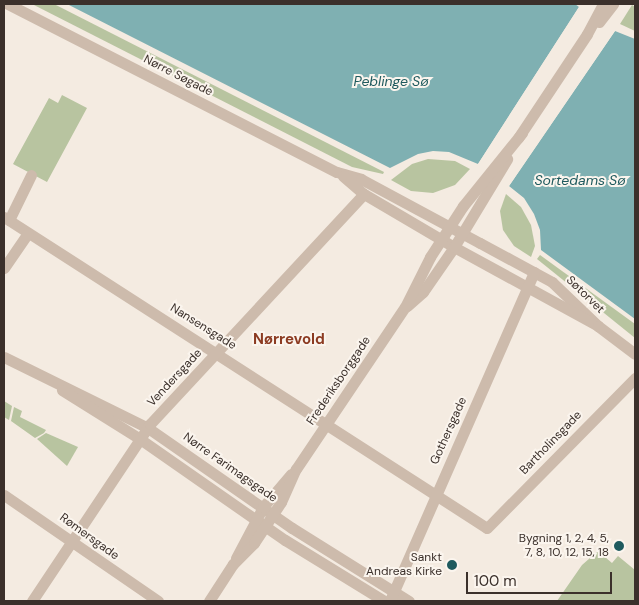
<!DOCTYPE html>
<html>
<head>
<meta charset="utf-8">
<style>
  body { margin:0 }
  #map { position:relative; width:639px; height:605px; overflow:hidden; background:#f4ebe1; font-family:"DM Sans",sans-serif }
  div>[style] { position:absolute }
  .green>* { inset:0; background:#b8c4a0 }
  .water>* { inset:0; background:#7fb0b2 }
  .pier>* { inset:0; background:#f4ebe1 }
  .minor>* { height:11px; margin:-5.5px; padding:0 5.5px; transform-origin:5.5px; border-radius:5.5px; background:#cdbbac }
  .dots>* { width:14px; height:14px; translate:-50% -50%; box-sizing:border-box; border:2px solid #fbf5ee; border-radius:50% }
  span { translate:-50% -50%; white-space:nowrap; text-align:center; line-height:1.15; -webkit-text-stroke:4px #fbf5ee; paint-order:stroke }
  .street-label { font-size:12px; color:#3b302b }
  .poi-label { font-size:12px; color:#3b302b }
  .right { translate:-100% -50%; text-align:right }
  .water-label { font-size:14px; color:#1f5a5e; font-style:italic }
  .quarter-label { font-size:15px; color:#8c3b22; font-weight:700 }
  .frame { position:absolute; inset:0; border:5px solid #3b302b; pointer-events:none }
  .scale { position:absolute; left:466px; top:572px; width:146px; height:22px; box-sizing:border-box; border:2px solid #3b302b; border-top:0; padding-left:6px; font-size:15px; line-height:18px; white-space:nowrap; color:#3b302b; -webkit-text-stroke:4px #fbf5ee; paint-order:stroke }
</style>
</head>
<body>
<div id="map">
  <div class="green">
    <i style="clip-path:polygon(32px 4px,54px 4px,384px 172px,383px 174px,352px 167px)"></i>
    <i style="clip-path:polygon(632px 5px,635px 7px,635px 31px,620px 24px)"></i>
    <i style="clip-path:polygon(62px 95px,87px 108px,47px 182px,13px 164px,49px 98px,58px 103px)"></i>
    <i style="clip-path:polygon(428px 159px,455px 161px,470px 169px,455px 185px,433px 193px,411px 191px,391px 180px,412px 164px)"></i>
    <i style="clip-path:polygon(506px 194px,521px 207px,531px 225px,535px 246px,531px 257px,514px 246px,503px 230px,500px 211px)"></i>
    <i style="clip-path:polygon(540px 255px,635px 324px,635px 338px,537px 259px)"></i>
    <i style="clip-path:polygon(4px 401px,12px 406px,9px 420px,4px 417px)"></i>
    <i style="clip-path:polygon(14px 407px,22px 411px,20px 417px,46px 430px,44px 433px,35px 438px,11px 421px)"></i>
    <i style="clip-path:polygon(46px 433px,78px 447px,67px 466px,37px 439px)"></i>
    <i style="clip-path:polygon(598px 551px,612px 563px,618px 556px,635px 570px,635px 601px,557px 601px,582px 565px)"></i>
  </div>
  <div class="water">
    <i style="clip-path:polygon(67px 4px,575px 4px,579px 7px,478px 164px,449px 152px,433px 151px,418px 154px,390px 168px)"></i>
    <i style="clip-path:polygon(615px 31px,635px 39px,635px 319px,541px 250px,540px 230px,534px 214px,524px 198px,509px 186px)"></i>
  </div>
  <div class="pier">
    <i style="clip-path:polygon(579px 7px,580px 13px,480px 166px,478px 164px)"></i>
    <i style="clip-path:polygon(613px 29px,615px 31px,509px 186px,507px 185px)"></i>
  </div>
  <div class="minor">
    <i style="left:8px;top:4px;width:369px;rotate:27.1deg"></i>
    <i style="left:337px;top:172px;width:25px;rotate:16deg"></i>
    <i style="left:361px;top:179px;width:135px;rotate:28.3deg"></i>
    <i style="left:480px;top:243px;width:82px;rotate:28.4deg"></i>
    <i style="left:552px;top:282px;width:64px;rotate:43.7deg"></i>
    <i style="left:599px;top:22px;width:23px;rotate:-52deg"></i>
    <i style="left:518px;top:138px;width:125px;rotate:-56.4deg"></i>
    <i style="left:587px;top:34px;width:34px;rotate:-62deg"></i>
    <i style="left:343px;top:176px;width:28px;rotate:41deg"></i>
    <i style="left:364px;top:194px;width:104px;rotate:30.5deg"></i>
    <i style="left:454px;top:247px;width:164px;rotate:28.7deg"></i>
    <i style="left:598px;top:326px;width:46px;rotate:37.1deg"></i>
    <i style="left:4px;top:217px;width:574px;rotate:32.78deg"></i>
    <i style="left:487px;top:528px;width:211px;rotate:-45.4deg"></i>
    <i style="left:9px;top:220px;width:50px;rotate:-63.9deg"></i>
    <i style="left:4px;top:268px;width:42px;rotate:-55.6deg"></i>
    <i style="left:407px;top:306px;width:21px;rotate:-41deg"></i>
    <i style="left:423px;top:292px;width:55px;rotate:-55.4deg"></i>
    <i style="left:454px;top:247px;width:103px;rotate:-58.9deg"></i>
    <i style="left:4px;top:357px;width:161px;rotate:26.2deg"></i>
    <i style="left:148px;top:428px;width:175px;rotate:34.8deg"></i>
    <i style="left:292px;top:528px;width:138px;rotate:32deg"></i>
    <i style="left:62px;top:390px;width:92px;rotate:32.1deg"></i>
    <i style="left:140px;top:439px;width:177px;rotate:34.9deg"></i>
    <i style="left:285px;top:540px;width:116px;rotate:31.6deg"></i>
    <i style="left:4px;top:495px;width:187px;rotate:34.5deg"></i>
    <i style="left:236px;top:558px;width:58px;rotate:-62.1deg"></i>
    <i style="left:263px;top:507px;width:43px;rotate:-49.7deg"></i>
    <i style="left:391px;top:598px;width:356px;rotate:-66.3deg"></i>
    <i style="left:32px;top:601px;width:213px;rotate:-56.3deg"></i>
    <i style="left:150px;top:424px;width:314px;rotate:-47.1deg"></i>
    <i style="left:209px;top:601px;width:44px;rotate:-57deg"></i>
    <i style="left:233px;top:564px;width:30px;rotate:-45deg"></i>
    <i style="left:254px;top:543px;width:49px;rotate:-56.6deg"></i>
    <i style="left:281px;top:502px;width:36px;rotate:-66deg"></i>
    <i style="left:296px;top:469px;width:195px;rotate:-56.1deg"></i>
    <i style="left:405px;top:307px;width:56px;rotate:-63.4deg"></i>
    <i style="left:430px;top:257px;width:61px;rotate:-57.1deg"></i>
    <i style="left:463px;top:206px;width:94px;rotate:-51.1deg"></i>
  </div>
  <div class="dots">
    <i style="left:619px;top:546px;background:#1f5a5e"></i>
    <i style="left:452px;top:565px;background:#1f5a5e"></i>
  </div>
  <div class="street-label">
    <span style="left:178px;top:76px;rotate:27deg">Nørre Søgade</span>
    <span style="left:585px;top:295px;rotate:44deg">Søtorvet</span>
    <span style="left:203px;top:327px;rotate:32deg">Nansensgade</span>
    <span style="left:175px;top:378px;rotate:-47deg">Vendersgade</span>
    <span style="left:339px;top:381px;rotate:-56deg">Frederiksborggade</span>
    <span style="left:449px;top:431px;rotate:-66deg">Gothersgade</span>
    <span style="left:551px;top:443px;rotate:-46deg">Bartholinsgade</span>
    <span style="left:230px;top:468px;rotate:35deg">Nørre Farimagsgade</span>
    <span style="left:89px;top:537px;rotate:36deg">Rømersgade</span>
  </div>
  <div class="poi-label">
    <span class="right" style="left:609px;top:546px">Bygning 1, 2, 4, 5,<br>7, 8, 10, 12, 15, 18</span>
    <span class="right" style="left:442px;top:565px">Sankt<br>Andreas Kirke</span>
  </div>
  <div class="water-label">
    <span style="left:391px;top:81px">Peblinge Sø</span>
    <span style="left:580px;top:180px">Sortedams Sø</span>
  </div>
  <div class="quarter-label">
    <span style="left:289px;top:340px">Nørrevold</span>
  </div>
  <div class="frame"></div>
  <div class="scale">100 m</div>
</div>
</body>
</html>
